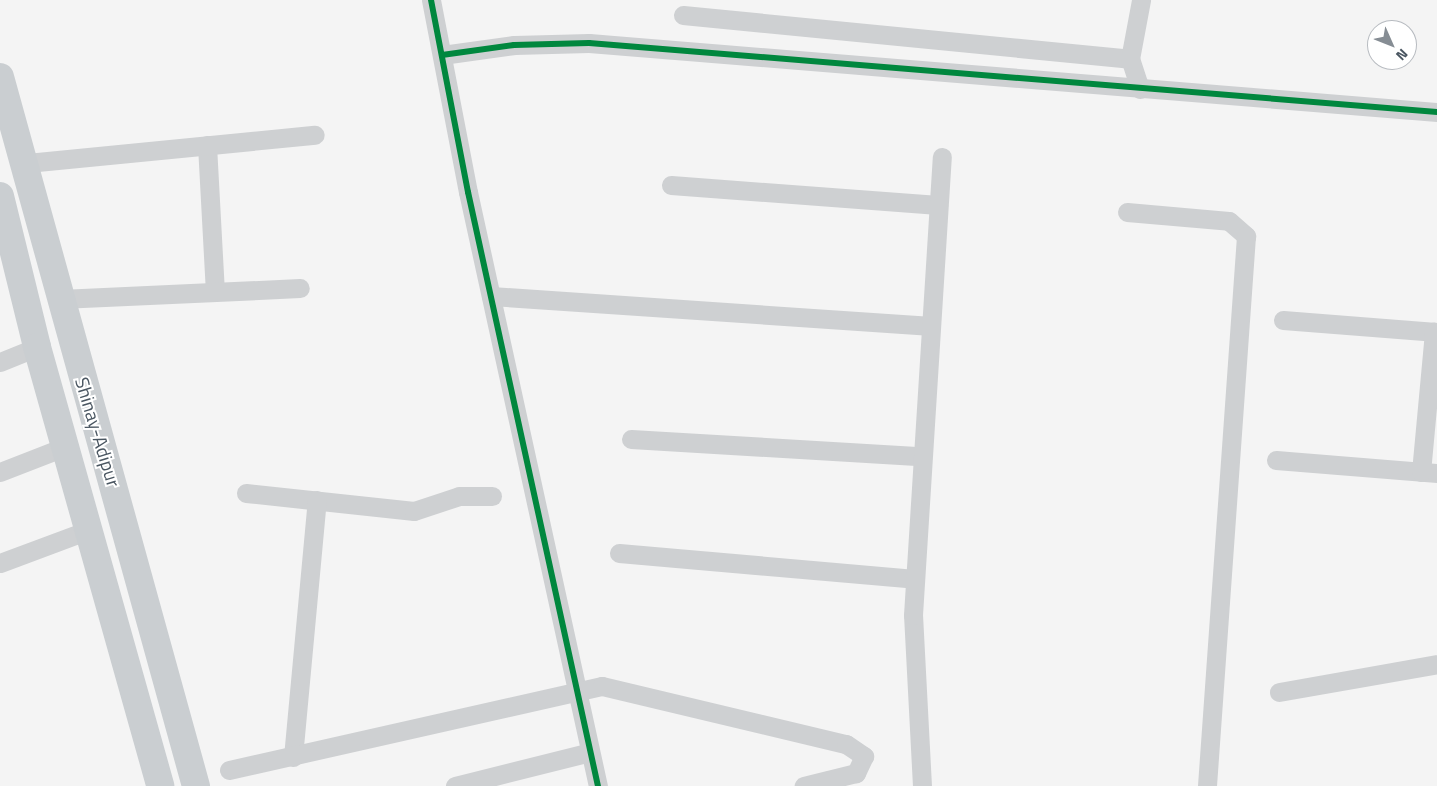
<!DOCTYPE html>
<html>
<head>
<meta charset="utf-8">
<style>
  body { margin:0 }
  #map { position:relative; width:1437px; height:786px; overflow:hidden; background:#f4f4f4; font-family:"Titillium Web",sans-serif }
  div>[style] { position:absolute }
  .minor>* { height:19px; margin:-9.5px; padding:0 9.5px; transform-origin:9.5px; border-radius:9.5px; background:#ced0d2 }
  .primary>* { height:28px; margin:-14px; padding:0 14px; transform-origin:14px; border-radius:14px; background:#caced1 }
  .cycleway>* { height:6px; margin:-3px; padding:0 3px; transform-origin:3px; border-radius:3px; background:#00873e }
  span { translate:-50% -50%; white-space:nowrap; text-align:center; line-height:1.15; -webkit-text-stroke:4px #fff; paint-order:stroke }
  .street-label { font-size:19px; color:#4a5661 }
  .north { position:absolute; left:1367px; top:20px; width:50px; height:50px; box-sizing:border-box; background:#fff; border:1px solid #b7bbc0; border-radius:50%; rotate:134deg; font-size:14px; font-weight:700; line-height:20px; text-align:center; color:#4a5661 }
  .north::after { content:''; display:block; margin:auto; width:18px; height:22px; background:#868d94; clip-path:polygon(50% 0,100% 100%,50% 72%,0 100%) }
</style>
</head>
<body>
<div id="map">
  <div class="minor">
    <i style="left:431px;top:0;width:196px;rotate:79.1deg"></i>
    <i style="left:468px;top:192px;width:608px;rotate:77.66deg"></i>
    <i style="left:683px;top:15px;width:449px;rotate:5.6deg"></i>
    <i style="left:442px;top:55px;width:73px;rotate:-7.9deg"></i>
    <i style="left:514px;top:45px;width:75px;rotate:-1.5deg"></i>
    <i style="left:589px;top:43px;width:851px;rotate:4.65deg"></i>
    <i style="left:1140px;top:89px;width:32px;rotate:-108deg"></i>
    <i style="left:1130px;top:59px;width:60px;rotate:-79.4deg"></i>
    <i style="left:207px;top:145px;width:147px;rotate:86.9deg"></i>
    <i style="left:27px;top:163px;width:289px;rotate:-5.6deg"></i>
    <i style="left:671px;top:185px;width:268px;rotate:4.3deg"></i>
    <i style="left:1127px;top:212px;width:102px;rotate:5deg"></i>
    <i style="left:1229px;top:221px;width:23px;rotate:41deg"></i>
    <i style="left:1246px;top:236px;width:551px;rotate:94.06deg"></i>
    <i style="left:491px;top:296px;width:438px;rotate:3.9deg"></i>
    <i style="left:60px;top:299px;width:240px;rotate:-2.6deg"></i>
    <i style="left:1283px;top:320px;width:154px;rotate:4.5deg"></i>
    <i style="left:0;top:362px;width:40px;rotate:-22deg"></i>
    <i style="left:631px;top:439px;width:290px;rotate:3.4deg"></i>
    <i style="left:1276px;top:460px;width:162px;rotate:4.6deg"></i>
    <i style="left:0;top:472px;width:72px;rotate:-21.2deg"></i>
    <i style="left:1421px;top:472px;width:141px;rotate:-84.7deg"></i>
    <i style="left:246px;top:493px;width:169px;rotate:6.1deg"></i>
    <i style="left:414px;top:511px;width:47px;rotate:-18.4deg"></i>
    <i style="left:459px;top:496px;width:33px"></i>
    <i style="left:619px;top:553px;width:297px;rotate:5deg"></i>
    <i style="left:0;top:563px;width:97px;rotate:-20.5deg"></i>
    <i style="left:1279px;top:692px;width:160px;rotate:-10deg"></i>
    <i style="left:293px;top:757px;width:258px;rotate:-84.7deg"></i>
    <i style="left:229px;top:770px;width:382px;rotate:-12.7deg"></i>
    <i style="left:602px;top:686px;width:251px;rotate:13.4deg"></i>
    <i style="left:846px;top:744px;width:22px;rotate:34deg"></i>
    <i style="left:864px;top:756px;width:19px;rotate:115deg"></i>
    <i style="left:856px;top:773px;width:54px;rotate:166deg"></i>
    <i style="left:455px;top:786px;width:139px;rotate:-14.1deg"></i>
    <i style="left:922px;top:786px;width:171px;rotate:-93deg"></i>
    <i style="left:913px;top:615px;width:459px;rotate:-86.4deg"></i>
  </div>
  <div class="primary">
    <i style="left:0;top:77px;width:736px;rotate:74.55deg"></i>
    <i style="left:0;top:196px;width:155px;rotate:76.2deg"></i>
    <i style="left:37px;top:347px;width:456px;rotate:74.3deg"></i>
  </div>
  <div class="cycleway">
    <i style="left:431px;top:0;width:196px;rotate:79.1deg"></i>
    <i style="left:468px;top:192px;width:608px;rotate:77.66deg"></i>
    <i style="left:442px;top:55px;width:73px;rotate:-7.9deg"></i>
    <i style="left:514px;top:45px;width:75px;rotate:-1.5deg"></i>
    <i style="left:589px;top:43px;width:851px;rotate:4.65deg"></i>
  </div>
  <div class="street-label">
    <span style="left:98px;top:432px;rotate:73deg">Shinay-Adipur</span>
  </div>
  <div class="north">N</div>
</div>
</body>
</html>
